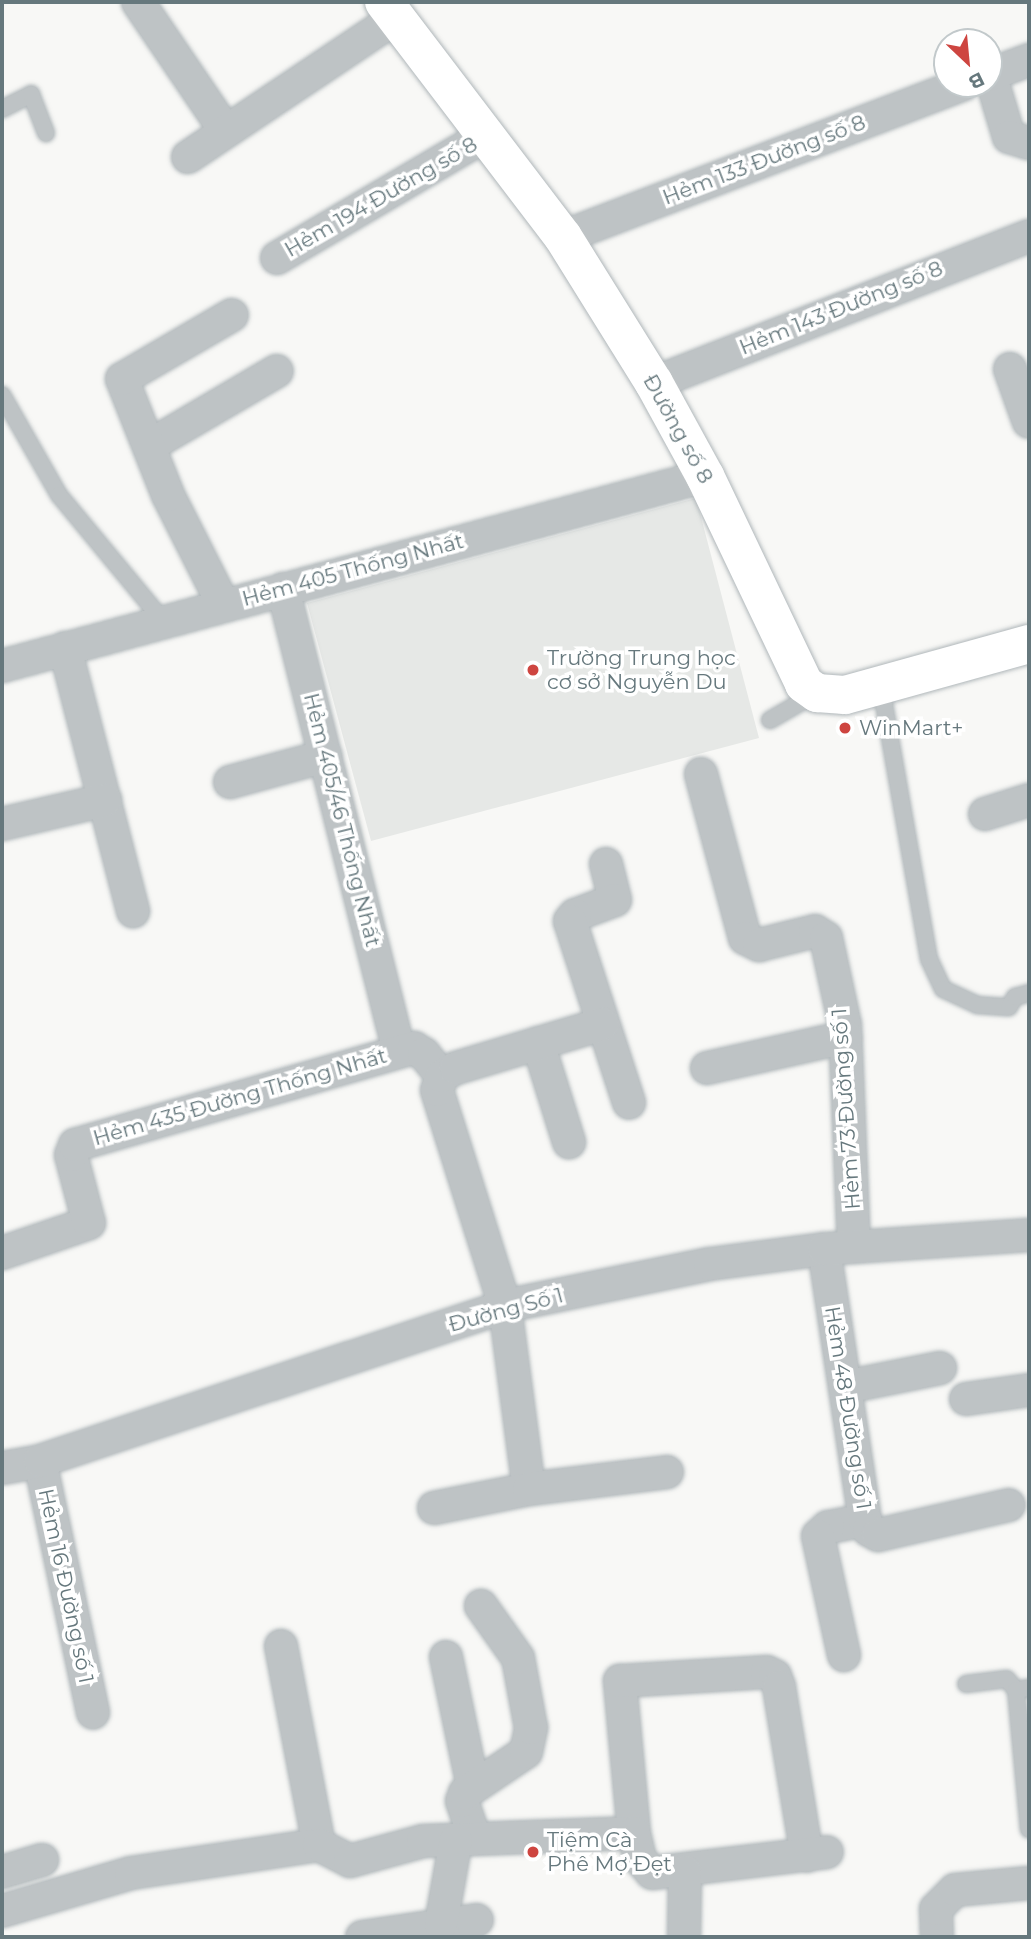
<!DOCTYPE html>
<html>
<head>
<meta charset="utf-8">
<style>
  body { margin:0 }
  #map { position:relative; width:1031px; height:1939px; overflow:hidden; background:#f8f8f6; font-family:Montserrat,sans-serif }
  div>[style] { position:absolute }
  .built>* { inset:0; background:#e6e8e6 }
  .roads { filter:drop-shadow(0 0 2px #b0b7ba) drop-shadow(0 0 2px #b0b7ba) }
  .lane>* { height:16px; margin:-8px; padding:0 8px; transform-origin:8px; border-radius:8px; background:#bec3c5 }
  .street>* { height:32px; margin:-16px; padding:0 16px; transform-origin:16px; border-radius:16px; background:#bec3c5 }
  .secondary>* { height:38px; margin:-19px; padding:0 19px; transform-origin:19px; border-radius:19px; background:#fff }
  .dots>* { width:19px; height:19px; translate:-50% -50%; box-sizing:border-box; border:4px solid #fff; border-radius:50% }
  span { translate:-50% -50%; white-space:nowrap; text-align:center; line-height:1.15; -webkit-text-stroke:7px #fff; paint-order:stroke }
  .street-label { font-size:21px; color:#66787d }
  .poi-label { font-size:21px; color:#66787d }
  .left { translate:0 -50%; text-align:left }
  .frame { position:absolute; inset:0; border:4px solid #66787d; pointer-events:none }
  .north { position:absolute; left:933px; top:28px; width:70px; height:70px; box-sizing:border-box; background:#fff; border:2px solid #c2c9cb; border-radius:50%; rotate:154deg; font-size:19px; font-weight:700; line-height:28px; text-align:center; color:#66787d }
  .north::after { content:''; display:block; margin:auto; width:24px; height:32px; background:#ce4540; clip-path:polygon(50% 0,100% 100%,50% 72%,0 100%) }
</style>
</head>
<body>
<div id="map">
  <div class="built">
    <i style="clip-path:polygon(696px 498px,759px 738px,371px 841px,307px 603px)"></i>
  </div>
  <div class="roads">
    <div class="lane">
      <i style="left:2px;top:109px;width:33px;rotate:-27deg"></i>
      <i style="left:31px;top:94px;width:42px;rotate:69deg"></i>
      <i style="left:2px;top:395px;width:115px;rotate:60.3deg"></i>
      <i style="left:59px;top:495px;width:165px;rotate:50.4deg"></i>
      <i style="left:881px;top:687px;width:276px;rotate:80deg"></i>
      <i style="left:929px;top:959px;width:33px;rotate:65deg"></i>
      <i style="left:943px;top:989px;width:38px;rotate:25deg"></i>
      <i style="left:977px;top:1005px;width:32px;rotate:4deg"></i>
      <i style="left:1009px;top:1007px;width:12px;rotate:-59deg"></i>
      <i style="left:1015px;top:997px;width:15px;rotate:-16deg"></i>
      <i style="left:770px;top:720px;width:52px;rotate:-30deg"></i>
      <i style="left:966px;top:1684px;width:41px;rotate:-7deg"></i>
      <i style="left:1007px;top:1679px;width:14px;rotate:51deg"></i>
      <i style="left:1029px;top:1688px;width:13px;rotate:171deg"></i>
      <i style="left:1016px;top:1690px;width:140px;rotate:84.7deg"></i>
    </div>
    <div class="street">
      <i style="left:138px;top:2px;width:155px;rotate:55.8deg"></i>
      <i style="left:990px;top:74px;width:66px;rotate:73.2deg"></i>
      <i style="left:1009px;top:137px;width:21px;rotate:17deg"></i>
      <i style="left:989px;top:75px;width:43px;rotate:-20.6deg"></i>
      <i style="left:188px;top:157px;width:252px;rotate:-33.8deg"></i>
      <i style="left:563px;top:237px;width:429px;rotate:-20.9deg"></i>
      <i style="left:277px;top:258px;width:243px;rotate:-30.5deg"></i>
      <i style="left:1010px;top:369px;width:56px;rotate:70.3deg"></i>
      <i style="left:654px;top:383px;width:403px;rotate:-21.4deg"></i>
      <i style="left:149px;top:446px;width:148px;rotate:-30.4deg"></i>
      <i style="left:283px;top:589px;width:476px;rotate:75.9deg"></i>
      <i style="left:223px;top:604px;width:122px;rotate:-116.8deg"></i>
      <i style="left:168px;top:495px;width:125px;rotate:-111.6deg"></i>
      <i style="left:122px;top:379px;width:127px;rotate:-30.2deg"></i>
      <i style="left:65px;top:648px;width:272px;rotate:75.5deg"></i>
      <i style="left:2px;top:666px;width:728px;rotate:-15.12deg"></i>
      <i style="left:701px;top:774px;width:170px;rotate:75deg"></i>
      <i style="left:745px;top:938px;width:16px;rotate:27deg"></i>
      <i style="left:759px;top:945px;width:58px;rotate:-14deg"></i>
      <i style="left:815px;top:931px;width:13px;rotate:32deg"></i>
      <i style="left:826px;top:938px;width:89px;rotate:77.7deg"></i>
      <i style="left:845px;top:1025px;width:222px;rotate:87.7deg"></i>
      <i style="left:230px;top:782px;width:99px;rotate:-15.2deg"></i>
      <i style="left:985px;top:814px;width:46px;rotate:-17.7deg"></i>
      <i style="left:2px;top:824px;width:106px;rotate:-13.1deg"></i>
      <i style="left:606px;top:864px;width:37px;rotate:76deg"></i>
      <i style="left:615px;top:900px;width:43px;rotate:159.4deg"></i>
      <i style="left:575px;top:915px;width:8px;rotate:130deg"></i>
      <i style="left:570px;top:921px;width:191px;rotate:72deg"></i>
      <i style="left:538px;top:1043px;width:104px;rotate:72.6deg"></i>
      <i style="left:707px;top:1068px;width:142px;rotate:-12.6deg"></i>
      <i style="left:824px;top:1249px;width:274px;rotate:81.4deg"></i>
      <i style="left:865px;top:1520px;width:38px;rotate:169deg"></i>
      <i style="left:828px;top:1527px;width:13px;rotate:138deg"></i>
      <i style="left:818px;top:1536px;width:122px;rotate:77.7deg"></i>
      <i style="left:2px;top:1253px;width:92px;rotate:-19deg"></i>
      <i style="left:89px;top:1223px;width:70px;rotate:-104.8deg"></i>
      <i style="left:71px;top:1155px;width:11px;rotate:-68deg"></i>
      <i style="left:75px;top:1145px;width:353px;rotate:-16deg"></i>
      <i style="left:414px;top:1048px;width:12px;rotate:31deg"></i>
      <i style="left:424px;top:1054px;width:28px;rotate:51deg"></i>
      <i style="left:845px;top:1387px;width:97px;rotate:-11.3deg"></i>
      <i style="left:966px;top:1399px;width:64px;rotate:-8.1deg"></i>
      <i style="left:40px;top:1461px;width:257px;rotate:78.1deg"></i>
      <i style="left:2px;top:1468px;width:39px;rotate:-10deg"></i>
      <i style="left:40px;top:1461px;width:490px;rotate:-18.4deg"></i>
      <i style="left:505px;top:1306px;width:209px;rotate:-11.6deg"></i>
      <i style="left:710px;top:1264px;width:115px;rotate:-7.5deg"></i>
      <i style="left:824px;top:1249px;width:205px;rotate:-3.9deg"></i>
      <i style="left:529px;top:1489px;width:185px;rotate:-97.5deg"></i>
      <i style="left:505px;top:1306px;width:226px;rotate:-107.5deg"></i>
      <i style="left:437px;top:1090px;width:15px;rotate:-70deg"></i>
      <i style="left:442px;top:1076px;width:16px;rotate:-30deg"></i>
      <i style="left:456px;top:1068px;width:153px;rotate:-16.7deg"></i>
      <i style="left:434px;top:1508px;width:97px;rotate:-11.3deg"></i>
      <i style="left:529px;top:1489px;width:139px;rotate:-7deg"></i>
      <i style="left:865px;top:1520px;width:11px;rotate:68deg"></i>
      <i style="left:869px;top:1530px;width:10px;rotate:29deg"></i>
      <i style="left:878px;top:1535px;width:134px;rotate:-12.9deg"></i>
      <i style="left:281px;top:1646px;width:203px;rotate:79.2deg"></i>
      <i style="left:446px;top:1657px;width:132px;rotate:78.2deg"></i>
      <i style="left:634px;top:1833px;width:153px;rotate:-95.3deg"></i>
      <i style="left:620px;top:1681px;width:147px;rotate:-3.5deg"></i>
      <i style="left:767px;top:1672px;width:9px;rotate:27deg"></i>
      <i style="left:775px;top:1676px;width:12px;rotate:70deg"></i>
      <i style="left:779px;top:1687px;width:171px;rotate:80.6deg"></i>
      <i style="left:475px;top:1839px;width:40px;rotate:-108.9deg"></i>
      <i style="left:462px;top:1801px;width:9px;rotate:-69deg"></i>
      <i style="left:465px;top:1793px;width:73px;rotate:-33.9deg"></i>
      <i style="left:526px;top:1752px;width:25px;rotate:-78deg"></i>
      <i style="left:531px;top:1728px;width:71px;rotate:-100.5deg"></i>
      <i style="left:518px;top:1658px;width:64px;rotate:-125.4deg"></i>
      <i style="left:2px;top:1872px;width:42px;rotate:-16.7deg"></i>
      <i style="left:2px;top:1911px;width:134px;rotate:-16.4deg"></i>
      <i style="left:131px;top:1873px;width:190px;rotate:-8.5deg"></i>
      <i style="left:319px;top:1845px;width:35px;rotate:27deg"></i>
      <i style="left:350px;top:1861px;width:76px;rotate:-15.3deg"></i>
      <i style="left:423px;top:1841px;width:211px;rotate:-2.2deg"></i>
      <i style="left:634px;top:1833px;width:27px;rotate:77deg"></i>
      <i style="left:640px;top:1859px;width:18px;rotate:49deg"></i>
      <i style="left:652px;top:1873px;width:176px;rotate:-6.8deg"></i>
      <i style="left:362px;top:1937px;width:116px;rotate:-8.4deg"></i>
      <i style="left:444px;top:1937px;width:13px;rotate:-103deg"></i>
      <i style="left:441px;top:1924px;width:85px;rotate:-79.9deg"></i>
      <i style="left:684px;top:1937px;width:65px;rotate:-89.1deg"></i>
      <i style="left:937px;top:1937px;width:28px;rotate:-92deg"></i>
      <i style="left:936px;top:1909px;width:27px;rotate:-45deg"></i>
      <i style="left:955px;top:1890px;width:74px;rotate:-5.4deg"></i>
    </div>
    <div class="secondary">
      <i style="left:384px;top:2px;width:295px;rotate:52.7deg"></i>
      <i style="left:563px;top:237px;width:172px;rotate:58.1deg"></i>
      <i style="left:654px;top:383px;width:106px;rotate:61.3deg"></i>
      <i style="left:705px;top:476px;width:230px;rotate:64.5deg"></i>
      <i style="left:804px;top:684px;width:16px;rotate:35deg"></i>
      <i style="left:817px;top:693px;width:28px;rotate:4deg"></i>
      <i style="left:845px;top:695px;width:191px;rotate:-15.5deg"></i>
    </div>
  </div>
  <div class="dots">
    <i style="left:533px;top:670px;background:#ce4540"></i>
    <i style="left:845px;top:728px;background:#ce4540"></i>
    <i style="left:533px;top:1852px;background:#ce4540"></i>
  </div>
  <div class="street-label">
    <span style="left:764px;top:160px;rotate:-21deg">Hẻm 133 Đường số 8</span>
    <span style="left:381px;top:197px;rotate:-30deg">Hẻm 194 Đường số 8</span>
    <span style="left:841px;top:308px;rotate:-22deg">Hẻm 143 Đường số 8</span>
    <span style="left:678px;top:429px;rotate:61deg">Đường số 8</span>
    <span style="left:353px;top:570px;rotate:-15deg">Hẻm 405 Thống Nhất</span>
    <span style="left:342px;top:820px;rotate:76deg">Hẻm 405/46 Thống Nhất</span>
    <span style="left:240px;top:1097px;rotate:-16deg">Hẻm 435 Đường Thống Nhất</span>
    <span style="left:846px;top:1109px;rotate:-94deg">Hẻm 73 Đường số 1</span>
    <span style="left:506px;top:1310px;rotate:-15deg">Đường Số 1</span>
    <span style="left:848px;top:1408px;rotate:81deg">Hẻm 48 Đường số 1</span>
    <span style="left:66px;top:1586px;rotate:78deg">Hẻm 16 Đường số 1</span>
  </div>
  <div class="poi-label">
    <span class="left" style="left:547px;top:670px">Trường Trung học<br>cơ sở Nguyễn Du</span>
    <span class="left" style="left:859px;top:728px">WinMart+</span>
    <span class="left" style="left:547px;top:1852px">Tiệm Cà<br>Phê Mợ Đẹt</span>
  </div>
  <div class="frame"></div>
  <div class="north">B</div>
</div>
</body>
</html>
